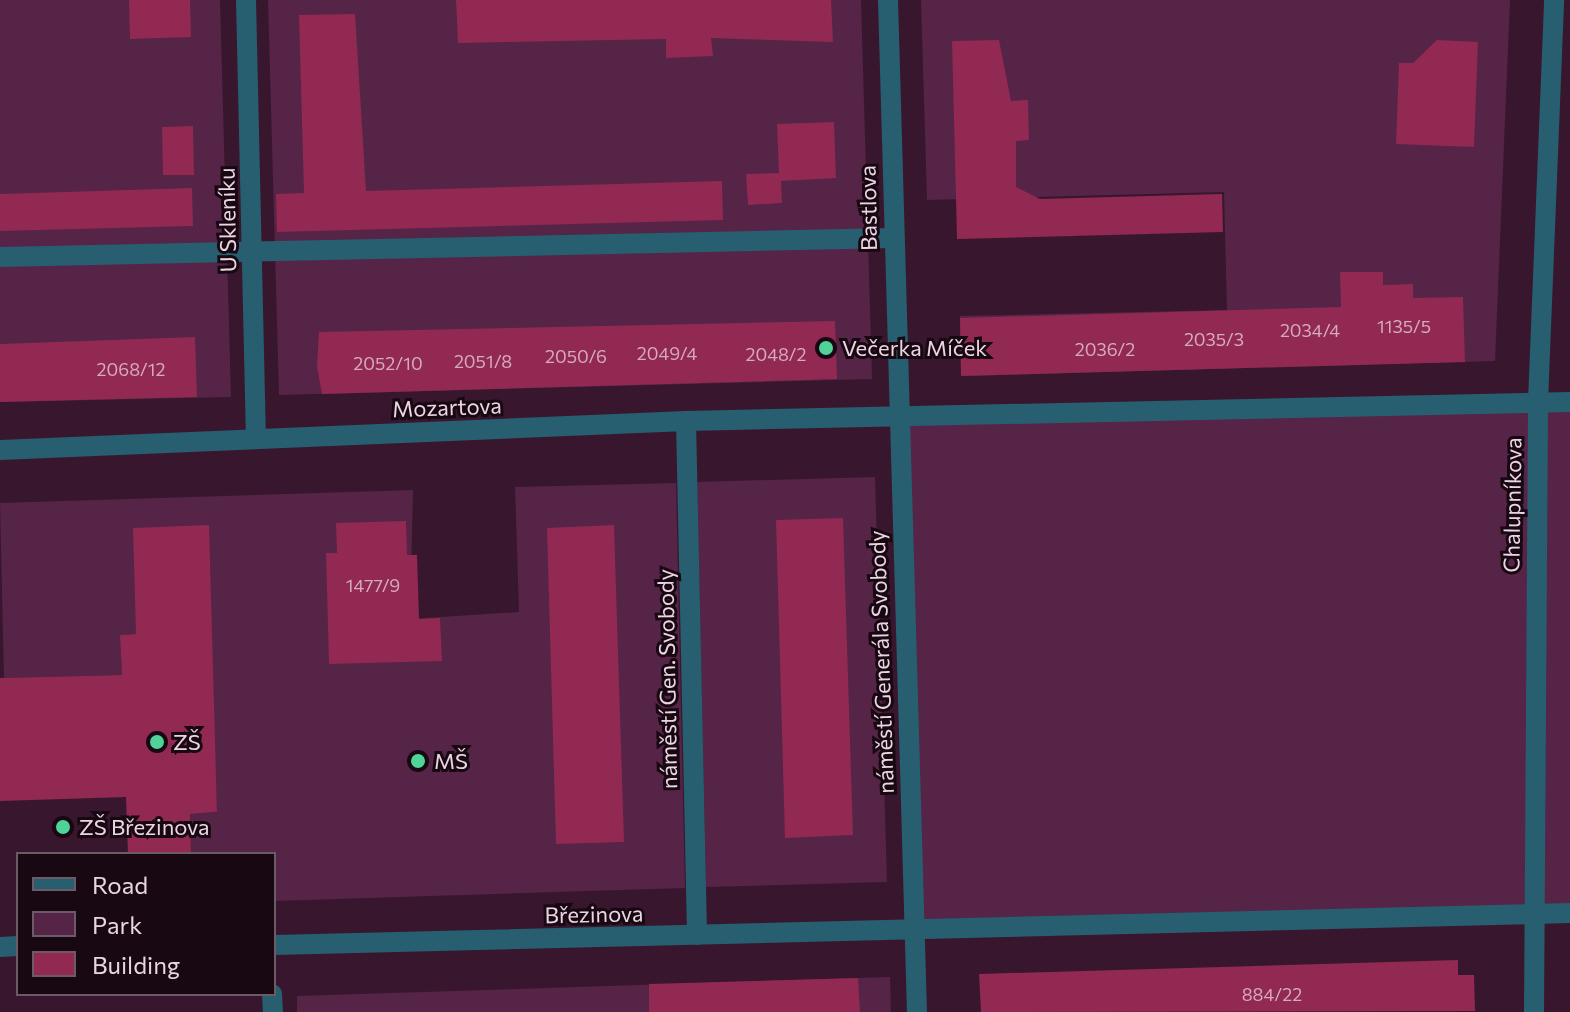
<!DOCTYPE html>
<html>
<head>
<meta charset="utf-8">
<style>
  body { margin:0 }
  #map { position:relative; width:1570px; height:1012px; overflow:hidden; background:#38172e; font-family:Commissioner,sans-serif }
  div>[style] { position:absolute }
  .green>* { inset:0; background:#552446 }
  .building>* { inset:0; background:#912952 }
  .service>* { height:20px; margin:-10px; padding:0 10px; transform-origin:10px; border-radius:10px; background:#275f70 }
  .minor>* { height:20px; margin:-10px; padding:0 10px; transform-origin:10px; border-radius:10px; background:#275f70 }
  .dots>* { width:22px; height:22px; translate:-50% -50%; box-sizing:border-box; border:4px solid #170812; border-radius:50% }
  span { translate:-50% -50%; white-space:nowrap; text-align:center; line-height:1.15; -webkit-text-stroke:6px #170812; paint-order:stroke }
  .number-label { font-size:18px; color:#d5aabf }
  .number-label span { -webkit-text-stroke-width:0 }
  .street-label { font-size:22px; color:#ecd5e3 }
  .poi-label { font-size:22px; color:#ecd5e3 }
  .left { translate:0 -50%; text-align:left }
  .legend { position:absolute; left:16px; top:852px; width:260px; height:144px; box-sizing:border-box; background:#170812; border:2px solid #6c5a66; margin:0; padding:10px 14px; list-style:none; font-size:24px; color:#ecd5e3 }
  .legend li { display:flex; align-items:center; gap:16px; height:40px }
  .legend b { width:40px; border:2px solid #6c5a66 }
</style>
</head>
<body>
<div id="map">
  <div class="green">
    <i style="clip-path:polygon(0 0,220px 0,231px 397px,0 402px)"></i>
    <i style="clip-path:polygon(268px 0,861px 0,872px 379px,279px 395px)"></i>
    <i style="clip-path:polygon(921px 0,1510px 0,1495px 361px,961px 376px,960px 316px,1227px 310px,1224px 192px,927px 200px)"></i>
    <i style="clip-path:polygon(1570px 401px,1570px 913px,914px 926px,896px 415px)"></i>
    <i style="clip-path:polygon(875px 477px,887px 882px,706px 887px,697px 482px)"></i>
    <i style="clip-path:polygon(676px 483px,685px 888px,274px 901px,274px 854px,191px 854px,190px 814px,217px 812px,210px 631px,121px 635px,122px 675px,4px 678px,0 503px,413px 490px,410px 619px,519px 612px,515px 487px)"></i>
    <i style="clip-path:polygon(890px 977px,891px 1012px,297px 1012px,297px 996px)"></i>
  </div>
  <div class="building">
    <i style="clip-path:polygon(129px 0,190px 0,191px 37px,130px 39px)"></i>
    <i style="clip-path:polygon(456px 0,831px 0,833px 42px,711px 38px,713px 56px,666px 58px,666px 39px,458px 43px)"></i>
    <i style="clip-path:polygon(355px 14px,366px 191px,722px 181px,723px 220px,277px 232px,276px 194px,304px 193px,299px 15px)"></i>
    <i style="clip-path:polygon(999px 40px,1011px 101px,1028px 100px,1029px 140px,1016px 141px,1016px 187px,1040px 199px,1222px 194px,1223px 232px,957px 239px,952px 41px)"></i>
    <i style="clip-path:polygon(1437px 40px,1478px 42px,1474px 147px,1396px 144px,1399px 63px,1413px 63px)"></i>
    <i style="clip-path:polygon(834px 122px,836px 178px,781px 181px,782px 203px,748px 205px,746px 174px,779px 173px,777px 124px)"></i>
    <i style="clip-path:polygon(193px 126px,194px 175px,163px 175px,162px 127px)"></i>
    <i style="clip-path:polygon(192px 188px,193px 226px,0 231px,0 194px)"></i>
    <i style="clip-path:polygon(1340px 272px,1383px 272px,1383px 285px,1413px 284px,1413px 298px,1463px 297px,1465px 362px,961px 376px,960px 318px,1341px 307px)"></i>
    <i style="clip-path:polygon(835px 321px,837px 379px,322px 394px,317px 367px,319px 332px)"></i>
    <i style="clip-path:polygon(195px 337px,197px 397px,0 402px,0 344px)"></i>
    <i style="clip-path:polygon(843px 518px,853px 835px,785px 838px,776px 520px)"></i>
    <i style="clip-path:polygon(406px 521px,407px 555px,417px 555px,419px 619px,440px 618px,442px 661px,329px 664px,326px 553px,337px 553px,336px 523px)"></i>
    <i style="clip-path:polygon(209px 525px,217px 812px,190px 814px,191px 854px,128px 854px,126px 797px,0 801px,0 678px,122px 675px,120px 635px,136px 634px,133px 528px)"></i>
    <i style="clip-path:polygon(614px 525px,624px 842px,556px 844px,547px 528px)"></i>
    <i style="clip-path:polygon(1458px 960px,1458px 975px,1474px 975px,1475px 1011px,981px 1012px,979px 974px)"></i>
    <i style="clip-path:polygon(858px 978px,860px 1012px,649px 1012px,649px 984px)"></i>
  </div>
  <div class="service">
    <i style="left:0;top:257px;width:893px;rotate:-1.22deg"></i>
  </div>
  <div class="minor">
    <i style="left:246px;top:0;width:439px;rotate:88.7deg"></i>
    <i style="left:888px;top:0;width:1012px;rotate:88.36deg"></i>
    <i style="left:686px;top:421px;width:514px;rotate:88.77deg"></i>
    <i style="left:0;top:450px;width:687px;rotate:-2.42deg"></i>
    <i style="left:686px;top:421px;width:884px;rotate:-1.23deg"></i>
    <i style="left:274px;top:945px;width:1296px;rotate:-1.41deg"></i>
    <i style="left:0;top:947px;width:18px;rotate:-3deg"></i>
    <i style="left:272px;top:994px;width:18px;rotate:87deg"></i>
    <i style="left:1534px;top:1012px;width:610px;rotate:-89.62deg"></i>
    <i style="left:1538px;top:402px;width:402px;rotate:-87.7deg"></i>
  </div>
  <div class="dots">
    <i style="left:826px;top:348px;background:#4fd399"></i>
    <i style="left:157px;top:742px;background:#4fd399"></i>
    <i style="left:418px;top:761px;background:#4fd399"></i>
    <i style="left:63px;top:827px;background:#4fd399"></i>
  </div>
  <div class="number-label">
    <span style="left:1404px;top:326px">1135/5</span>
    <span style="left:1310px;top:330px">2034/4</span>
    <span style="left:1214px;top:339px">2035/3</span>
    <span style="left:1105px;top:349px">2036/2</span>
    <span style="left:667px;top:353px">2049/4</span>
    <span style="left:776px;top:354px">2048/2</span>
    <span style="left:576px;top:356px">2050/6</span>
    <span style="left:483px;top:361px">2051/8</span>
    <span style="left:388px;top:363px">2052/10</span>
    <span style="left:131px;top:369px">2068/12</span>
    <span style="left:373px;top:585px">1477/9</span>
    <span style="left:1272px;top:994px">884/22</span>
  </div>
  <div class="street-label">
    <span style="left:868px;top:208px;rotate:-91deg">Bastlova</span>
    <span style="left:227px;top:220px;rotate:-91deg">U Skleníku</span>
    <span style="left:447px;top:407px;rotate:-2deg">Mozartova</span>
    <span style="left:1512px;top:505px;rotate:-89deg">Chalupníkova</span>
    <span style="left:881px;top:662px;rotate:-92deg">náměstí Generála Svobody</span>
    <span style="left:667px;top:679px;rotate:-91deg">náměstí Gen. Svobody</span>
    <span style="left:594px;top:914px;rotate:-1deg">Březinova</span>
  </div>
  <div class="poi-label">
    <span class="left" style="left:842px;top:348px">Večerka Míček</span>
    <span class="left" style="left:173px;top:742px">ZŠ</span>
    <span class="left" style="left:434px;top:761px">MŠ</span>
    <span class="left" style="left:79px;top:827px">ZŠ Březinova</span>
  </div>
  <ul class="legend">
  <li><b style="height:10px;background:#275f70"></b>Road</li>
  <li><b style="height:22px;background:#552446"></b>Park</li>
  <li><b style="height:22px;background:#912952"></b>Building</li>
  </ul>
</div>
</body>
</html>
